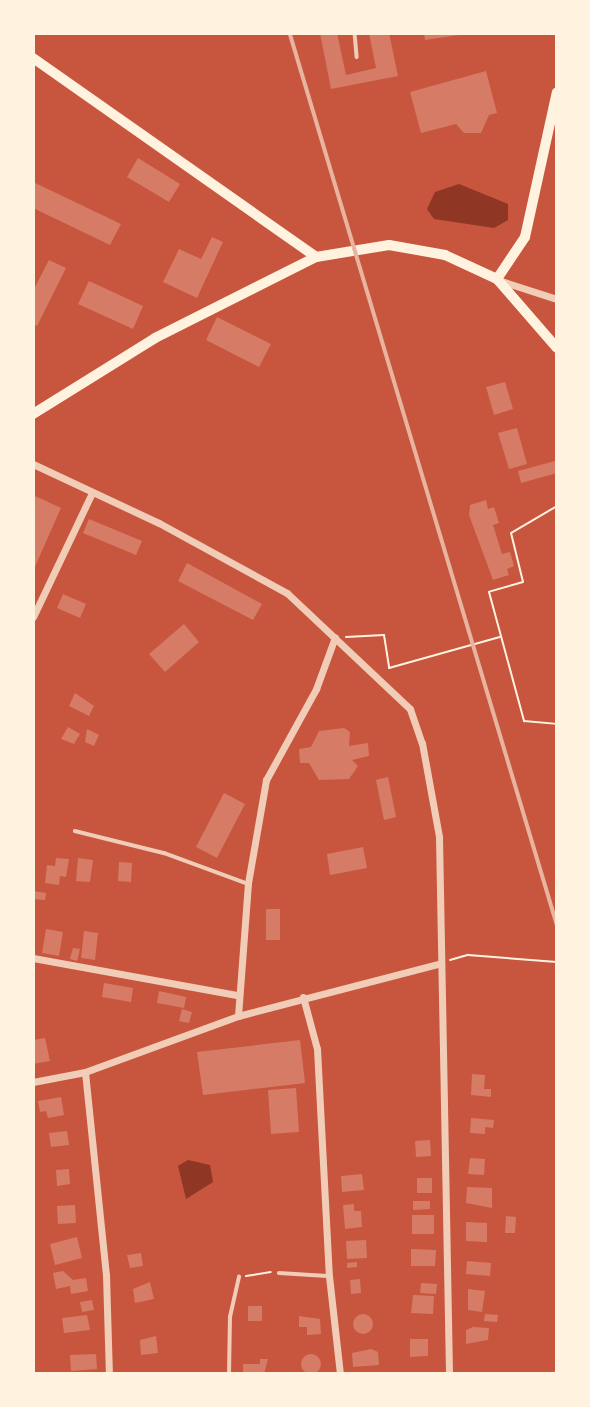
<!DOCTYPE html>
<html>
<head>
<meta charset="utf-8">
<style>
  body { margin:0 }
  #map { position:relative; width:590px; height:1407px; overflow:hidden; background:#c8553d; font-family:"PT Sans Narrow",sans-serif }
  div>[style] { position:absolute }
  .water>* { inset:0; background:#8f3625 }
  .building>* { inset:0; background:#d67c66 }
  .round { border-radius:50% }
  .path>* { height:2px; margin:-1px; padding:0 1px; transform-origin:1px; border-radius:1px; background:#fff3e0 }
  .service>* { height:3.5px; margin:-1.75px; padding:0 1.75px; transform-origin:1.75px; border-radius:1.75px; background:#f1ccb7 }
  .minor>* { height:7px; margin:-3.5px; padding:0 3.5px; transform-origin:3.5px; border-radius:3.5px; background:#f1ccb7 }
  .secondary>* { height:10px; margin:-5px; padding:0 5px; transform-origin:5px; border-radius:5px; background:#fff3e0 }
  .rail>* { height:3.5px; margin:-1.75px; padding:0 1.75px; transform-origin:1.75px; border-radius:1.75px; background:#e9b49f }
  span { translate:-50% -50%; white-space:nowrap; text-align:center; line-height:1.15; -webkit-text-stroke:6px #fff3e0; paint-order:stroke }
  .frame { position:absolute; inset:0; border:35px solid #fff3e0; pointer-events:none }
</style>
</head>
<body>
<div id="map">
  <div class="water">
    <i style="clip-path:polygon(459px 184px,508px 204px,508px 220px,494px 228px,434px 219px,427px 209px,435px 192px)"></i>
    <i style="clip-path:polygon(188px 1160px,210px 1165px,213px 1182px,186px 1199px,178px 1166px)"></i>
  </div>
  <div class="building">
    <i style="clip-path:polygon(320px 33px,337px 33px,346px 75px,376px 68px,369px 33px,389px 33px,398px 76px,331px 89px)"></i>
    <i style="clip-path:polygon(424px 33px,459px 33px,459px 35px,425px 40px)"></i>
    <i style="clip-path:polygon(486px 71px,497px 113px,489px 115px,481px 133px,464px 133px,456px 124px,421px 133px,410px 92px)"></i>
    <i style="clip-path:polygon(138px 158px,180px 184px,169px 202px,127px 177px)"></i>
    <i style="clip-path:polygon(33px 182px,121px 224px,110px 245px,33px 208px)"></i>
    <i style="clip-path:polygon(212px 237px,223px 242px,197px 298px,163px 282px,179px 249px,201px 259px)"></i>
    <i style="clip-path:polygon(49px 260px,66px 268px,37px 326px,33px 324px,33px 291px)"></i>
    <i style="clip-path:polygon(89px 281px,143px 306px,133px 329px,78px 304px)"></i>
    <i style="clip-path:polygon(217px 317px,271px 344px,259px 367px,206px 340px)"></i>
    <i style="clip-path:polygon(505px 382px,513px 409px,494px 415px,486px 387px)"></i>
    <i style="clip-path:polygon(517px 428px,527px 464px,509px 469px,498px 433px)"></i>
    <i style="clip-path:polygon(555px 461px,557px 473px,521px 483px,518px 471px)"></i>
    <i style="clip-path:polygon(33px 495px,61px 508px,33px 571px)"></i>
    <i style="clip-path:polygon(486px 500px,488px 509px,494px 507px,499px 523px,493px 525px,502px 554px,510px 552px,514px 566px,507px 569px,509px 575px,493px 580px,469px 515px,470px 505px)"></i>
    <i style="clip-path:polygon(89px 519px,142px 541px,136px 555px,83px 533px)"></i>
    <i style="clip-path:polygon(187px 563px,262px 604px,253px 620px,178px 581px)"></i>
    <i style="clip-path:polygon(63px 594px,86px 604px,80px 618px,57px 608px)"></i>
    <i style="clip-path:polygon(184px 624px,199px 642px,165px 672px,149px 654px)"></i>
    <i style="clip-path:polygon(75px 693px,94px 706px,89px 716px,69px 706px)"></i>
    <i style="clip-path:polygon(68px 727px,80px 734px,74px 744px,61px 739px)"></i>
    <i style="clip-path:polygon(344px 728px,350px 732px,349px 746px,368px 743px,369px 756px,352px 760px,358px 766px,349px 779px,319px 780px,309px 763px,300px 763px,299px 749px,311px 747px,319px 731px)"></i>
    <i style="clip-path:polygon(87px 729px,99px 735px,94px 746px,85px 742px)"></i>
    <i style="clip-path:polygon(388px 777px,396px 817px,384px 820px,376px 780px)"></i>
    <i style="clip-path:polygon(224px 793px,245px 804px,217px 858px,196px 847px)"></i>
    <i style="clip-path:polygon(363px 847px,367px 868px,330px 875px,327px 854px)"></i>
    <i style="clip-path:polygon(56px 858px,69px 859px,66px 877px,60px 876px,59px 885px,45px 883px,47px 865px,55px 866px)"></i>
    <i style="clip-path:polygon(78px 858px,93px 860px,90px 882px,76px 881px)"></i>
    <i style="clip-path:polygon(119px 862px,132px 863px,131px 882px,118px 881px)"></i>
    <i style="clip-path:polygon(33px 891px,46px 893px,45px 900px,33px 899px)"></i>
    <i style="clip-path:polygon(266px 909px,280px 909px,280px 940px,266px 940px)"></i>
    <i style="clip-path:polygon(46px 929px,63px 932px,59px 956px,42px 953px)"></i>
    <i style="clip-path:polygon(84px 931px,98px 933px,95px 960px,81px 958px)"></i>
    <i style="clip-path:polygon(73px 948px,80px 949px,77px 961px,70px 959px)"></i>
    <i style="clip-path:polygon(104px 983px,133px 988px,131px 1002px,102px 997px)"></i>
    <i style="clip-path:polygon(159px 991px,186px 997px,184px 1008px,157px 1003px)"></i>
    <i style="clip-path:polygon(182px 1009px,192px 1012px,189px 1023px,179px 1021px)"></i>
    <i style="clip-path:polygon(45px 1038px,50px 1061px,33px 1064px,33px 1040px)"></i>
    <i style="clip-path:polygon(300px 1040px,305px 1083px,203px 1095px,197px 1052px)"></i>
    <i style="clip-path:polygon(472px 1074px,485px 1075px,484px 1089px,491px 1089px,491px 1097px,471px 1095px)"></i>
    <i style="clip-path:polygon(296px 1088px,299px 1132px,271px 1134px,268px 1090px)"></i>
    <i style="clip-path:polygon(61px 1097px,64px 1115px,48px 1118px,46px 1111px,40px 1112px,38px 1101px)"></i>
    <i style="clip-path:polygon(471px 1118px,494px 1120px,493px 1128px,485px 1127px,485px 1134px,470px 1133px)"></i>
    <i style="clip-path:polygon(67px 1131px,69px 1145px,51px 1147px,49px 1133px)"></i>
    <i style="clip-path:polygon(430px 1140px,431px 1156px,416px 1157px,415px 1141px)"></i>
    <i style="clip-path:polygon(470px 1158px,485px 1159px,484px 1175px,468px 1174px)"></i>
    <i style="clip-path:polygon(69px 1169px,70px 1184px,57px 1186px,56px 1170px)"></i>
    <i style="clip-path:polygon(362px 1174px,364px 1190px,342px 1192px,341px 1176px)"></i>
    <i style="clip-path:polygon(417px 1178px,432px 1178px,432px 1193px,417px 1193px)"></i>
    <i style="clip-path:polygon(467px 1187px,492px 1188px,492px 1208px,466px 1203px)"></i>
    <i style="clip-path:polygon(413px 1201px,430px 1201px,430px 1209px,413px 1210px)"></i>
    <i style="clip-path:polygon(354px 1204px,354px 1211px,361px 1211px,362px 1227px,345px 1229px,343px 1205px)"></i>
    <i style="clip-path:polygon(75px 1205px,76px 1223px,58px 1224px,57px 1206px)"></i>
    <i style="clip-path:polygon(412px 1215px,434px 1215px,434px 1234px,412px 1234px)"></i>
    <i style="clip-path:polygon(506px 1216px,516px 1217px,515px 1233px,505px 1233px)"></i>
    <i style="clip-path:polygon(466px 1222px,487px 1223px,487px 1242px,466px 1241px)"></i>
    <i style="clip-path:polygon(77px 1237px,82px 1258px,55px 1265px,50px 1244px)"></i>
    <i style="clip-path:polygon(366px 1240px,367px 1258px,347px 1259px,346px 1241px)"></i>
    <i style="clip-path:polygon(411px 1249px,436px 1250px,435px 1266px,411px 1266px)"></i>
    <i style="clip-path:polygon(141px 1253px,143px 1266px,130px 1268px,127px 1255px)"></i>
    <i style="clip-path:polygon(467px 1261px,491px 1263px,490px 1276px,466px 1274px)"></i>
    <i style="clip-path:polygon(357px 1262px,357px 1267px,347px 1268px,347px 1263px)"></i>
    <i style="clip-path:polygon(63px 1271px,73px 1280px,86px 1278px,88px 1291px,71px 1294px,70px 1286px,56px 1289px,53px 1273px)"></i>
    <i style="clip-path:polygon(360px 1279px,361px 1293px,351px 1294px,350px 1280px)"></i>
    <i style="clip-path:polygon(150px 1282px,154px 1299px,135px 1303px,133px 1289px)"></i>
    <i style="clip-path:polygon(421px 1283px,437px 1284px,436px 1294px,420px 1293px)"></i>
    <i style="clip-path:polygon(468px 1289px,485px 1291px,482px 1312px,468px 1310px)"></i>
    <i style="clip-path:polygon(413px 1295px,434px 1296px,433px 1314px,411px 1313px)"></i>
    <i style="clip-path:polygon(92px 1300px,94px 1310px,82px 1312px,80px 1302px)"></i>
    <i style="clip-path:polygon(248px 1306px,262px 1306px,262px 1321px,248px 1321px)"></i>
    <i style="clip-path:polygon(485px 1314px,498px 1315px,497px 1322px,484px 1321px)"></i>
    <i class="round" style="left:353px;top:1314px;width:20px;height:20px"></i>
    <i style="clip-path:polygon(87px 1315px,90px 1330px,64px 1333px,62px 1318px)"></i>
    <i style="clip-path:polygon(299px 1316px,320px 1319px,321px 1334px,307px 1335px,307px 1327px,299px 1327px)"></i>
    <i style="clip-path:polygon(473px 1327px,489px 1328px,488px 1340px,466px 1344px,466px 1330px)"></i>
    <i style="clip-path:polygon(156px 1336px,158px 1353px,141px 1355px,140px 1340px)"></i>
    <i style="clip-path:polygon(410px 1339px,428px 1339px,428px 1356px,410px 1357px)"></i>
    <i style="clip-path:polygon(371px 1349px,378px 1352px,379px 1365px,353px 1367px,352px 1353px)"></i>
    <i class="round" style="left:301px;top:1354px;width:20px;height:20px"></i>
    <i style="clip-path:polygon(96px 1354px,97px 1369px,71px 1371px,70px 1355px)"></i>
    <i style="clip-path:polygon(260px 1359px,268px 1359px,264px 1374px,243px 1374px,243px 1364px,260px 1364px)"></i>
  </div>
  <div class="path">
    <i style="left:557px;top:506px;width:53px;rotate:149.6deg"></i>
    <i style="left:511px;top:533px;width:50px;rotate:76.2deg"></i>
    <i style="left:523px;top:582px;width:35px;rotate:164deg"></i>
    <i style="left:489px;top:592px;width:134px;rotate:74.8deg"></i>
    <i style="left:524px;top:721px;width:33px;rotate:5deg"></i>
    <i style="left:346px;top:637px;width:38px;rotate:-3deg"></i>
    <i style="left:384px;top:635px;width:33px;rotate:81deg"></i>
    <i style="left:389px;top:668px;width:115px;rotate:-15.6deg"></i>
    <i style="left:450px;top:960px;width:19px;rotate:-16deg"></i>
    <i style="left:468px;top:955px;width:89px;rotate:4.5deg"></i>
    <i style="left:246px;top:1276px;width:25px;rotate:-9deg"></i>
  </div>
  <div class="service">
    <i style="left:355px;top:33px;width:24px;rotate:85deg"></i>
    <i style="left:75px;top:831px;width:92px;rotate:13.9deg"></i>
    <i style="left:164px;top:853px;width:87px;rotate:20.1deg"></i>
    <i style="left:279px;top:1273px;width:48px;rotate:3.6deg"></i>
    <i style="left:229px;top:1374px;width:57px;rotate:-89deg"></i>
    <i style="left:230px;top:1317px;width:41px;rotate:-77.3deg"></i>
  </div>
  <div class="minor">
    <i style="left:498px;top:280px;width:62px;rotate:17.9deg"></i>
    <i style="left:33px;top:464px;width:139px;rotate:25.1deg"></i>
    <i style="left:159px;top:523px;width:146px;rotate:28.7deg"></i>
    <i style="left:287px;top:593px;width:169px;rotate:43.3deg"></i>
    <i style="left:410px;top:709px;width:36px;rotate:71deg"></i>
    <i style="left:422px;top:743px;width:96px;rotate:79.7deg"></i>
    <i style="left:439px;top:837px;width:537px;rotate:88.93deg"></i>
    <i style="left:33px;top:617px;width:137px;rotate:-64.6deg"></i>
    <i style="left:33px;top:958px;width:207px;rotate:10.3deg"></i>
    <i style="left:303px;top:997px;width:54px;rotate:74.9deg"></i>
    <i style="left:317px;top:1049px;width:227px;rotate:87deg"></i>
    <i style="left:329px;top:1276px;width:99px;rotate:83.6deg"></i>
    <i style="left:238px;top:1016px;width:133px;rotate:-85.7deg"></i>
    <i style="left:248px;top:883px;width:105px;rotate:-80.1deg"></i>
    <i style="left:266px;top:780px;width:104px;rotate:-61.2deg"></i>
    <i style="left:316px;top:689px;width:55px;rotate:-69.9deg"></i>
    <i style="left:85px;top:1072px;width:204px;rotate:84.1deg"></i>
    <i style="left:106px;top:1275px;width:99px;rotate:88.3deg"></i>
    <i style="left:33px;top:1082px;width:53px;rotate:-10.9deg"></i>
    <i style="left:85px;top:1072px;width:163px;rotate:-20.1deg"></i>
    <i style="left:238px;top:1016px;width:210px;rotate:-14.6deg"></i>
  </div>
  <div class="secondary">
    <i style="left:33px;top:58px;width:346px;rotate:35.1deg"></i>
    <i style="left:497px;top:279px;width:50px;rotate:-56.3deg"></i>
    <i style="left:525px;top:237px;width:148px;rotate:-77.6deg"></i>
    <i style="left:33px;top:414px;width:144px;rotate:-31.9deg"></i>
    <i style="left:155px;top:338px;width:180px;rotate:-26.7deg"></i>
    <i style="left:316px;top:257px;width:74px;rotate:-9.3deg"></i>
    <i style="left:389px;top:245px;width:57px;rotate:10.1deg"></i>
    <i style="left:445px;top:255px;width:57px;rotate:24.8deg"></i>
    <i style="left:497px;top:279px;width:91px;rotate:49deg"></i>
  </div>
  <div class="rail">
    <i style="left:290px;top:33px;width:930px;rotate:73.32deg"></i>
    <i style="left:556px;top:1374px;width:3px;rotate:-72deg"></i>
  </div>
  <div class="frame"></div>
</div>
</body>
</html>
